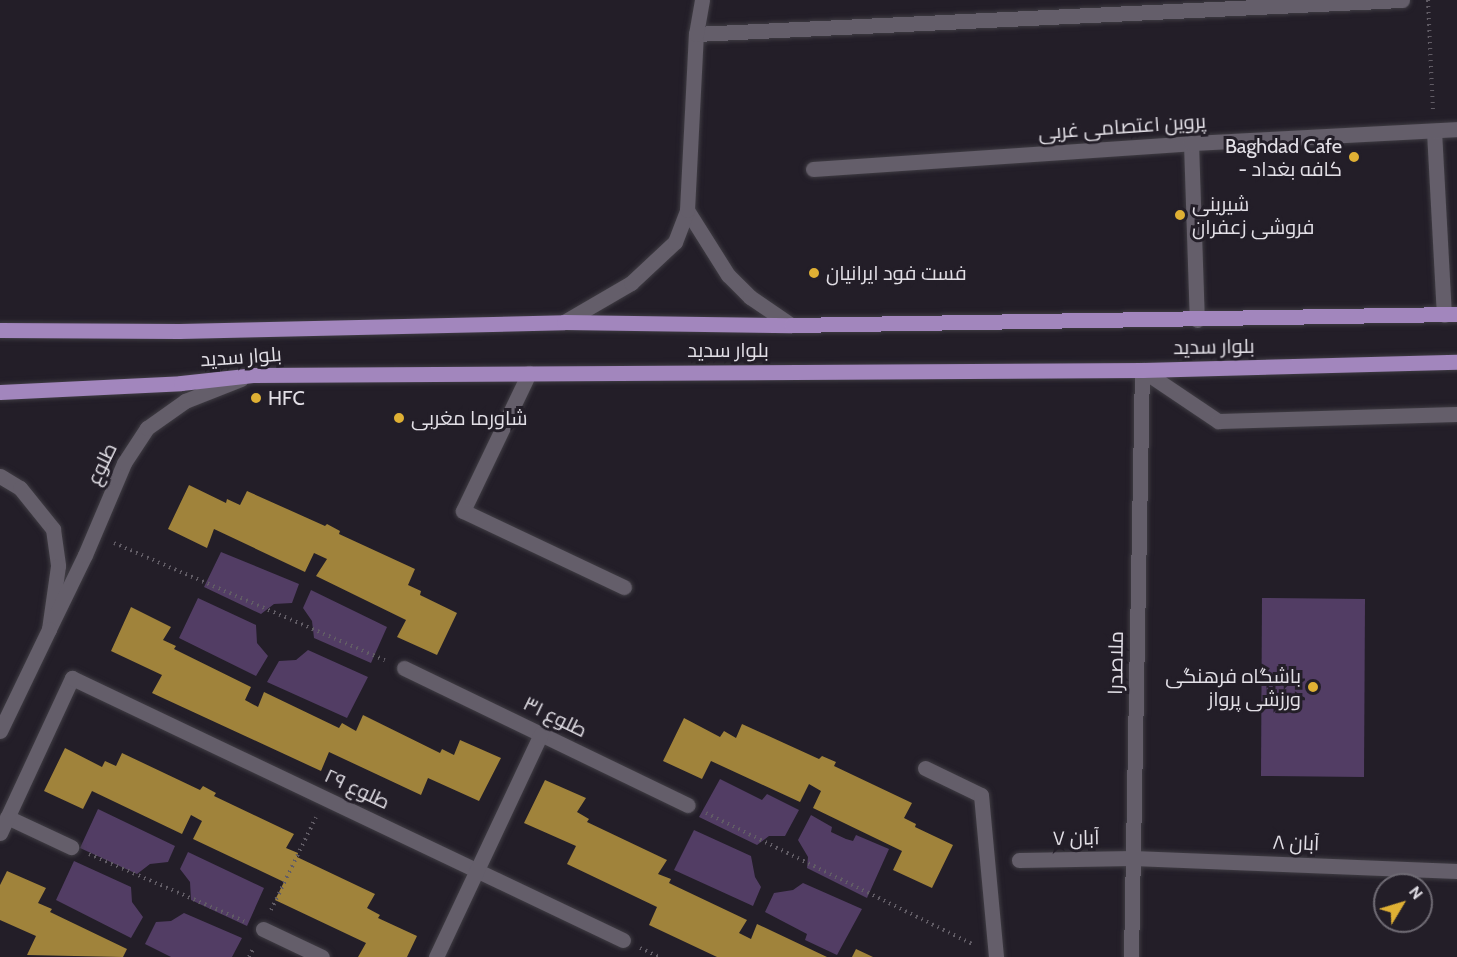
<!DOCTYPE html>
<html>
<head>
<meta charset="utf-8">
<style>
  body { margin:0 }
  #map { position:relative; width:1457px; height:957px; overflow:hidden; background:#231e28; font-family:Cabin,Cairo,sans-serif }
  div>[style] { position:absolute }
  .green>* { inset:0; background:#523d64 }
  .building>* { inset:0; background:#a0833b }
  .path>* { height:4px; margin-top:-2px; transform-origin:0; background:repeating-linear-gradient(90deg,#615c65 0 1.5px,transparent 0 6px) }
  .roads { filter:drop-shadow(0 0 2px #3f3c43) drop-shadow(0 0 2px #3f3c43) }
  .minor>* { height:15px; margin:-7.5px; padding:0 7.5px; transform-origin:7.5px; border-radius:7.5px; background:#645e6a }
  .major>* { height:15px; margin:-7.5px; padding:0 7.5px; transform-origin:7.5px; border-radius:7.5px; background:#a286bd }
  .dots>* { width:16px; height:16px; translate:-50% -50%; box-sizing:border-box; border:3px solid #231e28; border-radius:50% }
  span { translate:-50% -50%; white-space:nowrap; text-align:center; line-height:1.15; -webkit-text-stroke:6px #231e28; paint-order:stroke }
  .street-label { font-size:20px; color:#e2dfe6 }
  .poi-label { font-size:20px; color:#e2dfe6 }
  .right { translate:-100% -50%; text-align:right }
  .left { translate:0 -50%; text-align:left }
  .north { position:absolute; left:1373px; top:873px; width:60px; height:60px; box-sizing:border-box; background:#231e28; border:2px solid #6f6b74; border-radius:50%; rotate:52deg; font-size:16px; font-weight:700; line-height:24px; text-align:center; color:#e2dfe6 }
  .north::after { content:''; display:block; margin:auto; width:21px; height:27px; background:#dfb034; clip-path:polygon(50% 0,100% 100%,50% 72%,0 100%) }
</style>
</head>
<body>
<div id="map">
  <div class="green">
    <i style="clip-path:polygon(221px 552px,299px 584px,292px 603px,274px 604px,261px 614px,204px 587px)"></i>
    <i style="clip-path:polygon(311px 590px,387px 627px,371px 663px,314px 638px,312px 621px,303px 608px)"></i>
    <i style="clip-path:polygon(198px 598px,256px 625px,257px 643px,268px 656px,256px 676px,179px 638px)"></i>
    <i style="clip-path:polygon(1262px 598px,1365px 599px,1364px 777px,1261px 776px)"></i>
    <i style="clip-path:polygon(308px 650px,368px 677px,347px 718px,267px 682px,279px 661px,296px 660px)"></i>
    <i style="clip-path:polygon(720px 779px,762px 800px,767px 794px,799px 810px,785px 836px,769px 836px,757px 845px,699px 817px)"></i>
    <i style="clip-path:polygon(98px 809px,175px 846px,168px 862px,150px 864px,137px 874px,80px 848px)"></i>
    <i style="clip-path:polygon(811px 815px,832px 827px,831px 832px,846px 839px,853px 841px,856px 835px,889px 849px,867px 898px,807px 868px,808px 857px,798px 840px)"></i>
    <i style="clip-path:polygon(694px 830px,751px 856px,755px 877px,761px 887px,753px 906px,674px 870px)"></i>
    <i style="clip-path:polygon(188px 852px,264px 888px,247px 926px,191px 900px,190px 882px,180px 869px)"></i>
    <i style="clip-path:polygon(74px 861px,131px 887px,132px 902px,143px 917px,131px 938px,56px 900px)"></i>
    <i style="clip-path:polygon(803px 883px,862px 909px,837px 955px,805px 940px,807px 934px,765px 912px,774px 893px,793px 890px)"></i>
    <i style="clip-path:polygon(184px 913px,242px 938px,232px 957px,171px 957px,145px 944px,156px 922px,171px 921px)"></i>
  </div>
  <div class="building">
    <i style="clip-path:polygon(189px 485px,226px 503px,227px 499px,240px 505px,247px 491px,325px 526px,327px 524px,340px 531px,339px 534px,415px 569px,408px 585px,421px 591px,420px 595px,457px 613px,437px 655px,397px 637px,406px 620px,316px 576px,327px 559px,314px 553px,305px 572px,214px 529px,207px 548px,168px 529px)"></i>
    <i style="clip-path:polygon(131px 607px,171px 627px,163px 640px,176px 646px,174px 649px,251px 687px,245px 700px,258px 707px,264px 692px,339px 728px,342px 723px,356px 731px,363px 715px,440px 753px,442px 749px,454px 755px,460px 740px,501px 758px,479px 801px,428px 778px,421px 795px,329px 752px,321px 771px,152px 693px,162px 675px,111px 651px)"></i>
    <i style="clip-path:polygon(684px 718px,720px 737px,724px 731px,736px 738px,742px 724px,819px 759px,822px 756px,836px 762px,834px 766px,912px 803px,904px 818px,916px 824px,915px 827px,953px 845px,932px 888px,893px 870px,902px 851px,813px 808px,821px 791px,809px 784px,800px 802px,711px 761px,702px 779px,663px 761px)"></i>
    <i style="clip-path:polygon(65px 748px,102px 767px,105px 761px,116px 766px,122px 753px,200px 790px,203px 786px,216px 793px,214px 796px,294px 834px,286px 848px,298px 853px,297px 857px,375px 894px,367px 908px,380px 915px,378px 918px,417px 936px,407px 957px,358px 957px,366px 943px,275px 900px,284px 882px,193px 839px,202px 821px,191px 815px,182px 834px,92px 791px,83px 809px,44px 791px)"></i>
    <i style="clip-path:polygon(545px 780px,586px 798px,577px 812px,589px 819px,587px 822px,667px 860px,658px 874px,671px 879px,669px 883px,747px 920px,739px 933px,751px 939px,757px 924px,827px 957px,717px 957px,649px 925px,657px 907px,567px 864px,576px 846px,524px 823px)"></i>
    <i style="clip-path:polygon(7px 871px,46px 888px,38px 903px,52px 909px,50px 912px,127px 949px,123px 957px,27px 955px,36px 936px,0 920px,0 885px)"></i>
    <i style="clip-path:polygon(856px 949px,873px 957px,852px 957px)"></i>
  </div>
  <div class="path">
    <i style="left:1428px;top:0;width:110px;rotate:87.4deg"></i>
    <i style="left:114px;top:543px;width:295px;rotate:23.4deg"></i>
    <i style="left:706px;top:813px;width:299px;rotate:26.2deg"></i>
    <i style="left:89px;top:854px;width:169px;rotate:23.4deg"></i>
    <i style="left:271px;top:910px;width:103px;rotate:-64.2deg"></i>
    <i style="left:640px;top:948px;width:21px;rotate:25deg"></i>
    <i style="left:249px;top:957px;width:11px;rotate:-63deg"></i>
  </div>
  <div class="roads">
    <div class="minor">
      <i style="left:696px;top:34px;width:707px;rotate:-2.76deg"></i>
      <i style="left:1434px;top:131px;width:184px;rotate:86.9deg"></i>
      <i style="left:1191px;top:143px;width:177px;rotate:88.1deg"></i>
      <i style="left:813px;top:169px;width:379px;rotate:-3.9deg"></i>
      <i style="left:1191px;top:143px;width:266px;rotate:-3deg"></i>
      <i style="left:687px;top:210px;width:77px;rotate:57.8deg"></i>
      <i style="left:728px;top:275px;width:31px;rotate:45deg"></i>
      <i style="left:750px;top:297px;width:50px;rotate:34.3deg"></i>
      <i style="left:564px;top:322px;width:78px;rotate:-30.2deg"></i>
      <i style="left:631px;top:283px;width:60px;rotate:-43deg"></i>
      <i style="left:675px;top:242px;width:34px;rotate:-69deg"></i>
      <i style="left:687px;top:210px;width:176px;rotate:-87.1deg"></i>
      <i style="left:696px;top:34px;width:35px;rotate:-80deg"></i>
      <i style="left:1142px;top:370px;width:92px;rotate:33.9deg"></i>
      <i style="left:1218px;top:421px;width:239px;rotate:-1.7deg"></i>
      <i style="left:529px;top:373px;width:153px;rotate:115.6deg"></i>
      <i style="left:463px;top:511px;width:178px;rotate:25.3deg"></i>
      <i style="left:0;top:476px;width:23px;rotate:31deg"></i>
      <i style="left:20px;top:488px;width:53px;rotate:51.2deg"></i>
      <i style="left:53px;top:529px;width:37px;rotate:82deg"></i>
      <i style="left:58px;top:566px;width:64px;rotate:98.1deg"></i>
      <i style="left:49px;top:629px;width:82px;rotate:-64.1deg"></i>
      <i style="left:85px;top:555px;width:100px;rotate:-67deg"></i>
      <i style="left:124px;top:463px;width:42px;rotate:-56.7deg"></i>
      <i style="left:147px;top:428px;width:47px;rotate:-35.4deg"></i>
      <i style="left:185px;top:401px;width:60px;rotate:-21.4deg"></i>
      <i style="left:404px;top:668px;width:315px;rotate:25.8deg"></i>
      <i style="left:0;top:731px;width:113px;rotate:-64.3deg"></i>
      <i style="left:925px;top:768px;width:62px;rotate:25.7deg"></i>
      <i style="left:981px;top:795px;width:163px;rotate:84.7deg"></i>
      <i style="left:7px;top:817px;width:71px;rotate:25.1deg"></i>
      <i style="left:0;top:833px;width:171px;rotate:-65.1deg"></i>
      <i style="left:72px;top:678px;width:610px;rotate:25.43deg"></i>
      <i style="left:1019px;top:860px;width:114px;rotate:-1deg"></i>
      <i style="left:1133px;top:858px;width:324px;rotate:2.3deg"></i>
      <i style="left:263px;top:929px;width:65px;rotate:25.4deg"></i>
      <i style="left:436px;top:957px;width:246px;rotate:-64.8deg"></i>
      <i style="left:1131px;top:957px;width:587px;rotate:-88.93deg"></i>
    </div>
    <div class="major">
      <i style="left:0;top:330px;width:179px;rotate:0.3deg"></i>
      <i style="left:179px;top:331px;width:385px;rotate:-1.3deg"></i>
      <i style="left:564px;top:322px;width:227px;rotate:0.8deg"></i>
      <i style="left:791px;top:325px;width:666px;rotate:-0.95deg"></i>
      <i style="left:0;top:392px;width:181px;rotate:-2.8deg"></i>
      <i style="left:181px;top:383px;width:72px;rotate:-6.3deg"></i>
      <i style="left:253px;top:375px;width:889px;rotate:-0.32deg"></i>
      <i style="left:1142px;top:370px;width:315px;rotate:-1.5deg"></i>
    </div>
  </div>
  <div class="dots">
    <i style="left:1354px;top:157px;background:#dfb034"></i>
    <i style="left:1180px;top:215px;background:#dfb034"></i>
    <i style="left:814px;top:273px;background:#dfb034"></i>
    <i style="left:256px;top:398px;background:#dfb034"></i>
    <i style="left:399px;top:418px;background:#dfb034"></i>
    <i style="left:1313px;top:687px;background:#dfb034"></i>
  </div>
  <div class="street-label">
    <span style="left:1122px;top:127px;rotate:-4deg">پروین اعتصامی غربی</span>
    <span style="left:1214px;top:347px;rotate:-1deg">بلوار سدید</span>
    <span style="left:728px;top:350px">بلوار سدید</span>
    <span style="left:241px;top:357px;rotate:-4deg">بلوار سدید</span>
    <span style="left:102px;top:464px;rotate:-64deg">طلوع</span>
    <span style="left:1116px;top:663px;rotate:-89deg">ملاصدرا</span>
    <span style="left:555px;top:717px;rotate:26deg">طلوع ۳۱</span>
    <span style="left:357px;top:789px;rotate:25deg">طلوع ۲۹</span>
    <span style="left:1076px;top:838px;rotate:-1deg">آبان ۷</span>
    <span style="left:1296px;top:843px;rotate:2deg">آبان ۸</span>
  </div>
  <div class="poi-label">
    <span class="right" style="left:1342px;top:158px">Baghdad Cafe<br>- کافه بغداد</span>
    <span class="left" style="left:1192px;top:216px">شیرینی<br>فروشی زعفران</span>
    <span class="left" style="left:826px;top:273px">فست فود ایرانیان</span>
    <span class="left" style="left:268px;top:398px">HFC</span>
    <span class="left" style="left:411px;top:418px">شاورما مغربی</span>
    <span class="right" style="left:1301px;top:688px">باشگاه فرهنگی<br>ورزشی پرواز</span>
  </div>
  <div class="north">N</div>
</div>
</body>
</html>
